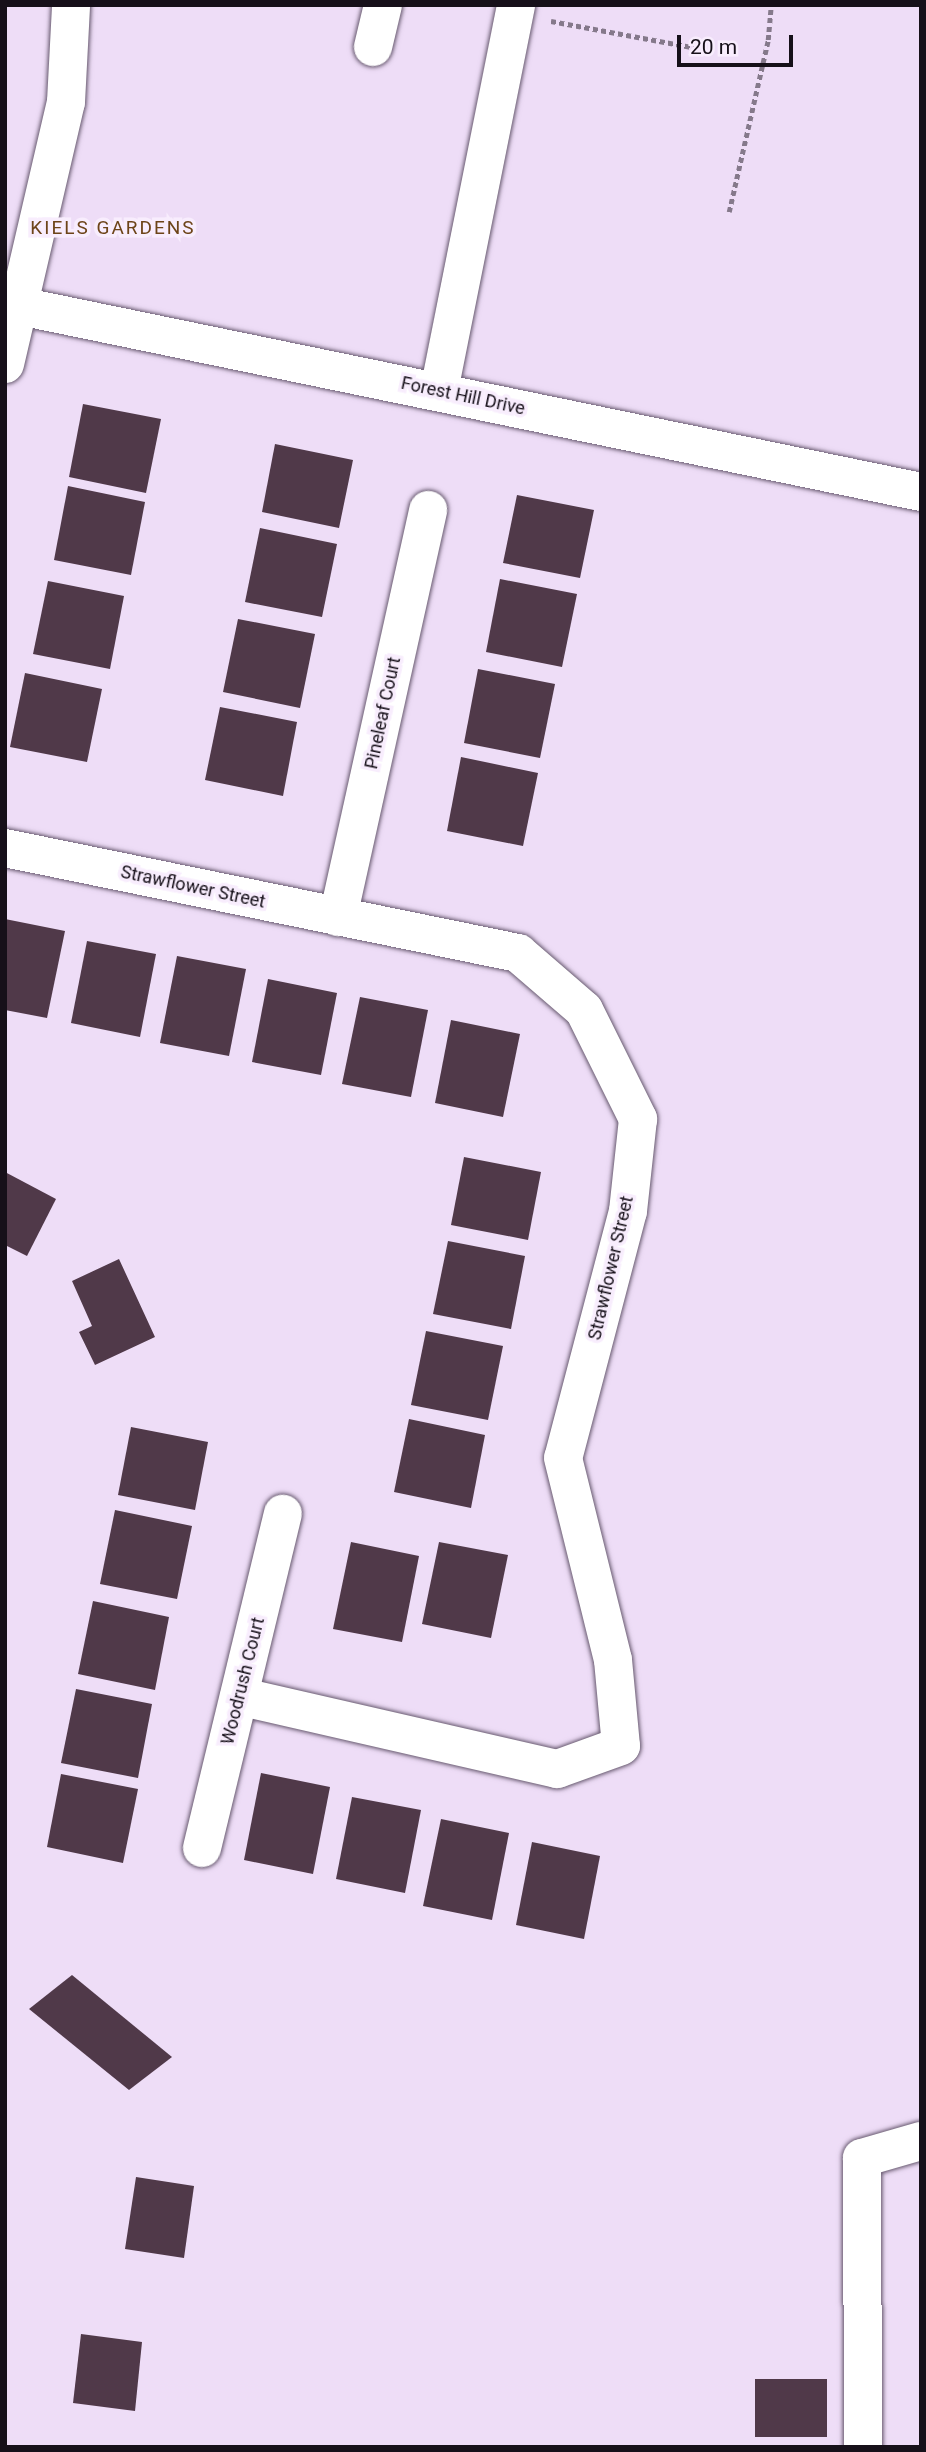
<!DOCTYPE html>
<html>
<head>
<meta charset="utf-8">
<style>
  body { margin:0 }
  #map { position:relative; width:926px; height:2452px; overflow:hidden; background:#eeddf7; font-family:Roboto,sans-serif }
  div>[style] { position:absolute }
  .building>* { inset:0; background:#503949 }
  .path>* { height:4.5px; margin-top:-2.25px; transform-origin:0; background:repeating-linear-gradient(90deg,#85798b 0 5px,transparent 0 8.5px) }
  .roads { filter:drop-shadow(0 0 2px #685a70) drop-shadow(0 0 2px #685a70) }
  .minor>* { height:38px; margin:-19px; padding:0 19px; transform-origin:19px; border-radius:19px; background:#fff }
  span { translate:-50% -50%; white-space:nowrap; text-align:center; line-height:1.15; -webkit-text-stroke:7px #f8edfd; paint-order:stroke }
  .street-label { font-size:18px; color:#161019 }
  .neighbourhood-label { font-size:19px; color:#6d4419; letter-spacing:2px }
  .frame { position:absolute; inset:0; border:7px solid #161019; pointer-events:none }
  .scale { position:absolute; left:677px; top:35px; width:116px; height:32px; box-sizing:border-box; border:4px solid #161019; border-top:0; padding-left:9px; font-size:21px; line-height:24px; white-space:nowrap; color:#161019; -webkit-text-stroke:5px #f8edfd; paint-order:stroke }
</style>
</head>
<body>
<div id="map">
  <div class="building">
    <i style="clip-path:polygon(83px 404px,161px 419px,146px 493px,69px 477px)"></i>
    <i style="clip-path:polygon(275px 444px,353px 460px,339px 528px,262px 512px)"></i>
    <i style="clip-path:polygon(68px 486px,145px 502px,131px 575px,54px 560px)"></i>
    <i style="clip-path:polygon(517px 495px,594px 510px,580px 578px,503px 563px)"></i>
    <i style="clip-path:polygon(260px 528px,337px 544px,322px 617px,245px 602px)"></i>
    <i style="clip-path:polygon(500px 579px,577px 594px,562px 667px,486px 652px)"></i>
    <i style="clip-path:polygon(48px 581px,124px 596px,110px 669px,33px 654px)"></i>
    <i style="clip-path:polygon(238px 619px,315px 634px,300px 708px,223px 692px)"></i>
    <i style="clip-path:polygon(478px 669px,555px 684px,540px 758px,464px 743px)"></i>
    <i style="clip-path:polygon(25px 673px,102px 689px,87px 762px,10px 747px)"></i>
    <i style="clip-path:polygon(220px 707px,297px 722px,283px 796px,205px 780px)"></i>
    <i style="clip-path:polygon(461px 757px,538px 773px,523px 846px,447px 831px)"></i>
    <i style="clip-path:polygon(5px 919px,65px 931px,47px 1018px,5px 1010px)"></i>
    <i style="clip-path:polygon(87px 941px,156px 954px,140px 1037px,71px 1023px)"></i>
    <i style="clip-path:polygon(177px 956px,246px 969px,229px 1056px,160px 1043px)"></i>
    <i style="clip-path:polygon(268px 979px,337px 993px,321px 1075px,252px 1062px)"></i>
    <i style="clip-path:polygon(360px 997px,428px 1010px,411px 1097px,342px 1084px)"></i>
    <i style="clip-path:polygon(451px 1020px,520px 1034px,503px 1117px,435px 1103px)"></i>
    <i style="clip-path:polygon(464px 1157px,541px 1172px,528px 1240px,451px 1225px)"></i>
    <i style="clip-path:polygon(5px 1172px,56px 1199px,27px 1256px,5px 1245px)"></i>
    <i style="clip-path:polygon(448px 1241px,525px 1256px,511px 1329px,433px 1314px)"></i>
    <i style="clip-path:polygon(119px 1259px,155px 1337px,95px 1365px,79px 1332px,92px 1326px,72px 1281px)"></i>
    <i style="clip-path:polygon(426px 1331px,503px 1346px,488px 1420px,411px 1405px)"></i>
    <i style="clip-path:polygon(409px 1419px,485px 1435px,471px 1508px,394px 1492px)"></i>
    <i style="clip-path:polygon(131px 1427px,208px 1442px,195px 1510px,118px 1495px)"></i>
    <i style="clip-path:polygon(115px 1510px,192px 1526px,177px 1599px,100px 1584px)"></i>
    <i style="clip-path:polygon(351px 1542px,419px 1556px,402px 1642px,333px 1629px)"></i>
    <i style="clip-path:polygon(439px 1542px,508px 1555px,491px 1638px,422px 1624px)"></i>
    <i style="clip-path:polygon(93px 1601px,169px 1617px,155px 1690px,78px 1674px)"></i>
    <i style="clip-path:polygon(76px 1689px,152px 1704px,138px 1778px,61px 1763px)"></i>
    <i style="clip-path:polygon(261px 1773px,330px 1787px,313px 1874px,244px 1860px)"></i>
    <i style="clip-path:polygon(61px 1774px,138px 1789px,123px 1863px,47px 1847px)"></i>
    <i style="clip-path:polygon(352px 1797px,421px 1810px,405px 1893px,336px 1879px)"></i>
    <i style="clip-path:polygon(441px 1819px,509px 1833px,492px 1920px,423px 1906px)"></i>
    <i style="clip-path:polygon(532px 1842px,600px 1856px,584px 1939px,516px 1925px)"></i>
    <i style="clip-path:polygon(72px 1975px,172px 2057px,129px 2090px,29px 2009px)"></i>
    <i style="clip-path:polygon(136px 2177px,194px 2186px,184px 2258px,125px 2249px)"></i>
    <i style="clip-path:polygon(81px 2334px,142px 2342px,135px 2411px,73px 2403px)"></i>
    <i style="clip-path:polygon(755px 2379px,827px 2379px,827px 2437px,755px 2437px)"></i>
  </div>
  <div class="path">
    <i style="left:551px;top:21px;width:154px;rotate:10.5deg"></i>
    <i style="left:729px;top:212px;width:176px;rotate:-77.2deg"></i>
    <i style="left:768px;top:40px;width:35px;rotate:-85deg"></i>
  </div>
  <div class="roads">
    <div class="minor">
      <i style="left:373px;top:47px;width:43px;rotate:-76.6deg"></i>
      <i style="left:5px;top:303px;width:935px;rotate:11.66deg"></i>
      <i style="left:5px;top:364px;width:269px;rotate:-76.9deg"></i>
      <i style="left:66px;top:102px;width:97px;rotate:-87deg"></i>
      <i style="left:439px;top:391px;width:394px;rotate:-78.7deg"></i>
      <i style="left:5px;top:848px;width:524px;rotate:11.57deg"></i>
      <i style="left:518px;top:953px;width:87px;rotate:40.8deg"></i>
      <i style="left:584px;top:1010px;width:122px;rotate:63.6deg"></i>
      <i style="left:638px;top:1119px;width:93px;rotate:96.2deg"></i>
      <i style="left:628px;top:1211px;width:255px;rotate:104.7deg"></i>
      <i style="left:563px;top:1458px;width:208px;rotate:76.1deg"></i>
      <i style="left:613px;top:1660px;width:86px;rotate:84.7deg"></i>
      <i style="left:621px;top:1746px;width:68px;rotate:160.2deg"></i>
      <i style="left:557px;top:1769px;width:326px;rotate:-167.1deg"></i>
      <i style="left:338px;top:917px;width:417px;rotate:-77.5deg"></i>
      <i style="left:202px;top:1848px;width:344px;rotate:-76.4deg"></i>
      <i style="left:863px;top:2447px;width:289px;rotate:-90.2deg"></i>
      <i style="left:862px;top:2158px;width:61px;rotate:-16.1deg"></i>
    </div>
  </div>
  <div class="street-label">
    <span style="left:463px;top:396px;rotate:12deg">Forest Hill Drive</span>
    <span style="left:383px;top:713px;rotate:-78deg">Pineleaf Court</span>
    <span style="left:193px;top:887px;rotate:12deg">Strawflower Street</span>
    <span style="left:611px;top:1268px;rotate:-77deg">Strawflower Street</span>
    <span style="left:243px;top:1681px;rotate:-76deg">Woodrush Court</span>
  </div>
  <div class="neighbourhood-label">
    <span style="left:113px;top:228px">KIELS GARDENS</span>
  </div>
  <div class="frame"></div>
  <div class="scale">20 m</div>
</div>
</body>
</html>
